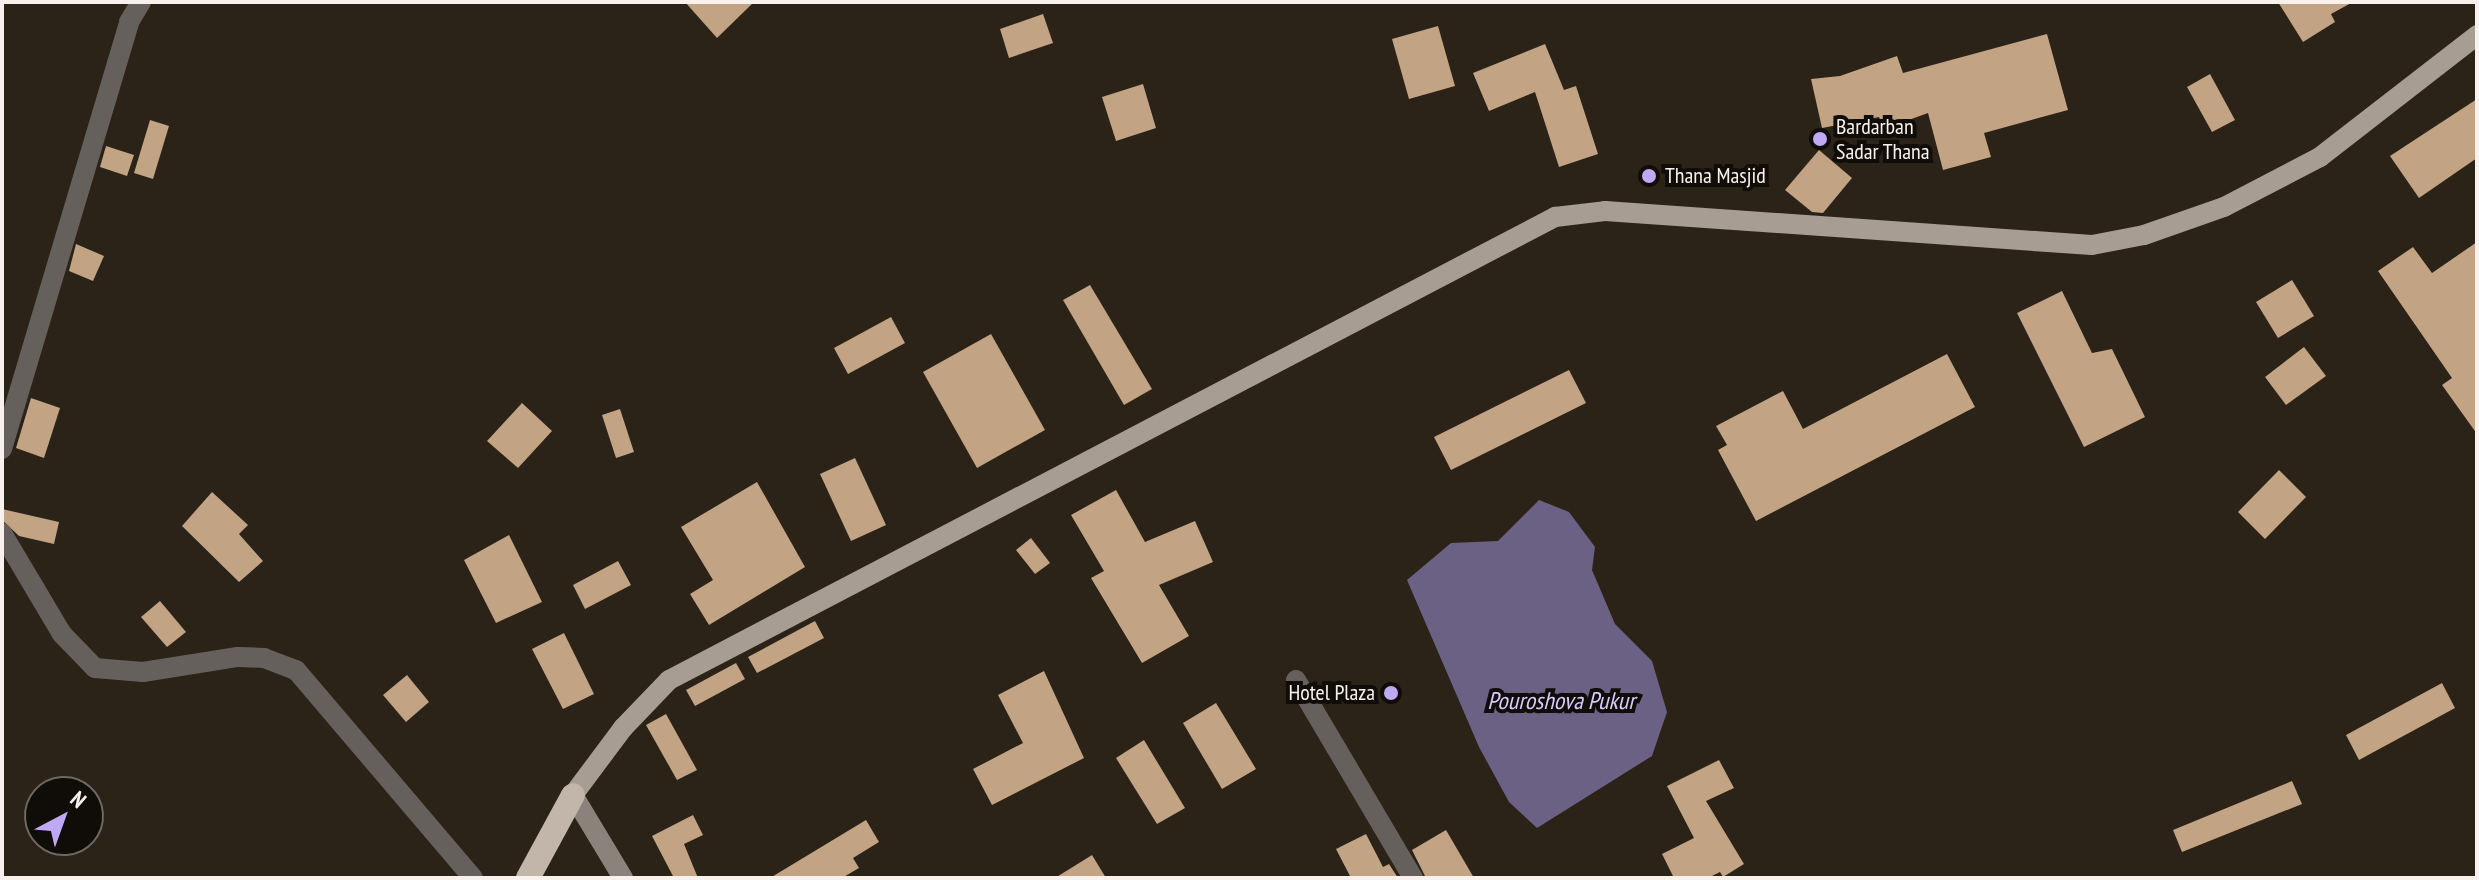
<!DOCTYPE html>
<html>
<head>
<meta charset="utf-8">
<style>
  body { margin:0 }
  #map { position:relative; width:2479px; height:880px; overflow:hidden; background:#2b2218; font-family:"PT Sans Narrow",sans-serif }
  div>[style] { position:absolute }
  .water>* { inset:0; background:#6b6184 }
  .building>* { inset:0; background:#c2a383 }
  .street>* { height:20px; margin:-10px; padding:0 10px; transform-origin:10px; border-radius:10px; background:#65605b }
  .secondary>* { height:20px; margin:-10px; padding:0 10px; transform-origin:10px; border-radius:10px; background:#8b837b }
  .primary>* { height:20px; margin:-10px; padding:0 10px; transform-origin:10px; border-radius:10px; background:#a89d93 }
  .highway>* { height:24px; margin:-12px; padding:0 12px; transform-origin:12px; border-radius:12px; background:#c2b5a9 }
  .dots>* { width:22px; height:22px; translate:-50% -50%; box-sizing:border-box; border:4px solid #100c08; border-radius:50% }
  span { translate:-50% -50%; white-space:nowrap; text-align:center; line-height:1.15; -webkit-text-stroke:8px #100c08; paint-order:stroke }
  .poi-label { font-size:22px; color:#f9f2ec }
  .left { translate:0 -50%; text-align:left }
  .right { translate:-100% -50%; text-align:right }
  .water-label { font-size:24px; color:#d8cafc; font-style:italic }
  .frame { position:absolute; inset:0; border:4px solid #f9f2ec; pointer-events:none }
  .north { position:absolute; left:24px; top:776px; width:80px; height:80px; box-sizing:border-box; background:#100c08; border:2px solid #6d6863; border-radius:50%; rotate:41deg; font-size:22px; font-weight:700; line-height:32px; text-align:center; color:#f9f2ec }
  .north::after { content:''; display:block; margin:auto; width:28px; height:36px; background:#bfa9f4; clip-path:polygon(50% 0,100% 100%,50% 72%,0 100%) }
</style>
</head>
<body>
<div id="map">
  <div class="water">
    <i style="clip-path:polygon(1539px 500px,1569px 512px,1595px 547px,1592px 570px,1615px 624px,1652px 661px,1667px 712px,1652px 756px,1537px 828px,1509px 802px,1479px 747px,1407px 580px,1451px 543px,1498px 541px)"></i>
  </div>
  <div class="building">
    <i style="clip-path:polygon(685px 2px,754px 2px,717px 38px)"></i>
    <i style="clip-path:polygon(2278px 2px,2353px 2px,2331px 14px,2335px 22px,2303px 42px)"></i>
    <i style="clip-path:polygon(1043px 14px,1053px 43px,1009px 58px,1000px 29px)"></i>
    <i style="clip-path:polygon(1438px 26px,1455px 86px,1409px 99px,1392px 39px)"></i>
    <i style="clip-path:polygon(2047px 34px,2068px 110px,1984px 133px,1991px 157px,1943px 170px,1928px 113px,1884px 129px,1879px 117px,1822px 128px,1811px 79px,1840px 76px,1897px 56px,1903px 73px)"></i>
    <i style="clip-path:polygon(1545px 44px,1564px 90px,1576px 86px,1598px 154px,1559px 167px,1535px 92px,1489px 111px,1473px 73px)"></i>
    <i style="clip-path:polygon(2210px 74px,2235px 120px,2212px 132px,2187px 87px)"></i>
    <i style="clip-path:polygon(1143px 84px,1156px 128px,1116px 141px,1102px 97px)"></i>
    <i style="clip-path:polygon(2477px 99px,2477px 158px,2419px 198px,2390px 156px)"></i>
    <i style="clip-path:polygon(150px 120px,169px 126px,153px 179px,134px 173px)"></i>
    <i style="clip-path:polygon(106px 146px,134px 155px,127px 176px,100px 167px)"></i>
    <i style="clip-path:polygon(1819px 150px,1852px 178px,1823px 213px,1812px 212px,1785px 190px)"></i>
    <i style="clip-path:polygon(2477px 242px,2477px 434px,2442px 385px,2452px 378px,2378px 271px,2413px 247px,2432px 273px)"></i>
    <i style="clip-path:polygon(76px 244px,104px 256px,93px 281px,69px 271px)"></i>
    <i style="clip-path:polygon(2292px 280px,2314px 316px,2278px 338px,2256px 302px)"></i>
    <i style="clip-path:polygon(1090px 285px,1152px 389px,1124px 405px,1063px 300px)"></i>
    <i style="clip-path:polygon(2062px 291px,2092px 353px,2112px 349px,2145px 417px,2084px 447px,2017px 313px)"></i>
    <i style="clip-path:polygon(891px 317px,905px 343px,848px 374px,834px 348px)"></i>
    <i style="clip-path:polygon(991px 334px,1045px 430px,977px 468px,923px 372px)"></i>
    <i style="clip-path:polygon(2304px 347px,2326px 376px,2286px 405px,2265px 377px)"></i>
    <i style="clip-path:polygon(1947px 354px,1975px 407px,1756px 521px,1718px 450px,1727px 445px,1716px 426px,1783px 391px,1803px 429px)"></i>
    <i style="clip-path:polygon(1569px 370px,1586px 403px,1451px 470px,1434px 437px)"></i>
    <i style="clip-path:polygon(31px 398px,60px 408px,44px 458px,16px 448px)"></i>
    <i style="clip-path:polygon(522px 403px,552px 431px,518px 468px,487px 441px)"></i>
    <i style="clip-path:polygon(620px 409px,634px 452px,616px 458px,602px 415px)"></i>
    <i style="clip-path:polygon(855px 458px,886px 525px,851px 541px,820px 474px)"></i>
    <i style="clip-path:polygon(2279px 470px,2306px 497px,2265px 539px,2238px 512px)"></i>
    <i style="clip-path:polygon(757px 482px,805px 567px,709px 625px,690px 594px,713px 580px,681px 527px)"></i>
    <i style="clip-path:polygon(1116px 490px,1145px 542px,1195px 521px,1213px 562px,1159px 585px,1189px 636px,1142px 663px,1091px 578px,1104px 571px,1071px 515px)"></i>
    <i style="clip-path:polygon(212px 492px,248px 525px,239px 534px,263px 561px,239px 582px,182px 526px)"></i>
    <i style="clip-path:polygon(2px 509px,59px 522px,54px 544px,19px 536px,2px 520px)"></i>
    <i style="clip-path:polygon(509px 535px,542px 602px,496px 623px,464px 560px)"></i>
    <i style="clip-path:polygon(1031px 538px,1050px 563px,1035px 574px,1016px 550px)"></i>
    <i style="clip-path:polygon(618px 561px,631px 585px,585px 609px,573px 585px)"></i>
    <i style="clip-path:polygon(160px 601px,186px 632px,167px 647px,141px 617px)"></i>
    <i style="clip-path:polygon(815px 621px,824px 638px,757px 673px,748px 657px)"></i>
    <i style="clip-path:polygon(564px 633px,594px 694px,563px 709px,532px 649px)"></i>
    <i style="clip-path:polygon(736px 663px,745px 679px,695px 706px,686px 690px)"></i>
    <i style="clip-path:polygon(1044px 671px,1084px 758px,992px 805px,973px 769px,1023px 743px,998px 695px)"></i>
    <i style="clip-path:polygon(407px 675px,429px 702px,406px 722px,383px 695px)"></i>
    <i style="clip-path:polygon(2442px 683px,2455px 708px,2359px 760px,2346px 735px)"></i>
    <i style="clip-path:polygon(1216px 703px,1256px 769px,1222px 789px,1183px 723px)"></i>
    <i style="clip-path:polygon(666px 714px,697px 770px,677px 780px,646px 725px)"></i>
    <i style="clip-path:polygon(1144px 740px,1185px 808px,1157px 824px,1116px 758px)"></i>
    <i style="clip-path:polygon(1719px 760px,1734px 788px,1706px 801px,1744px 864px,1723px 877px,1720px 872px,1708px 878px,1674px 878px,1662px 854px,1694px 838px,1667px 786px)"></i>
    <i style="clip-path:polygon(2292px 781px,2302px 804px,2182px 852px,2173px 830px)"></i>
    <i style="clip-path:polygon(693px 815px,703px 835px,684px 844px,698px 878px,674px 878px,652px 836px)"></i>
    <i style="clip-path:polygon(866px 820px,879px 842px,853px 858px,859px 868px,842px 878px,770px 878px)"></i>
    <i style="clip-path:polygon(1446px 830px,1474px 878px,1426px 878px,1412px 850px)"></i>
    <i style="clip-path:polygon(1366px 834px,1383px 867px,1389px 864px,1398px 878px,1351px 878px,1336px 849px)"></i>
    <i style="clip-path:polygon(1092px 855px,1106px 878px,1055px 878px)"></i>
  </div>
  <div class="street">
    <i style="left:2px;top:449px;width:445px;rotate:-73.4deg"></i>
    <i style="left:129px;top:22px;width:23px;rotate:-59deg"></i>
    <i style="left:2px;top:533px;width:117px;rotate:59.3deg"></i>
    <i style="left:62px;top:634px;width:47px;rotate:45.9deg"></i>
    <i style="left:95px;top:668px;width:48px;rotate:4.8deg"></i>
    <i style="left:143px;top:672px;width:96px;rotate:-9deg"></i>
    <i style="left:238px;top:657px;width:26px;rotate:2deg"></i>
    <i style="left:264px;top:658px;width:34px;rotate:21deg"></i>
    <i style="left:296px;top:670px;width:273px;rotate:49.6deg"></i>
    <i style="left:1296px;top:680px;width:230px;rotate:59.4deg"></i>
  </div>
  <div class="secondary">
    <i style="left:573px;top:795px;width:97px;rotate:58.9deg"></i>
  </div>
  <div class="primary">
    <i style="left:573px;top:795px;width:84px;rotate:-53.3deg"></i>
    <i style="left:623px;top:728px;width:66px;rotate:-46.2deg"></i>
    <i style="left:669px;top:680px;width:1000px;rotate:-27.59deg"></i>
    <i style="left:1555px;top:217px;width:50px;rotate:-6.8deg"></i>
    <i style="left:1605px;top:211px;width:488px;rotate:4deg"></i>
    <i style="left:2092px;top:245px;width:53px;rotate:-10.9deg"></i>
    <i style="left:2144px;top:235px;width:85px;rotate:-19.3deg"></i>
    <i style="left:2224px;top:207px;width:108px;rotate:-27.5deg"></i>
    <i style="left:2320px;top:157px;width:199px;rotate:-37.8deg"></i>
  </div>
  <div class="highway">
    <i style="left:528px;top:878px;width:94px;rotate:-61.5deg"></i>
  </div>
  <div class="dots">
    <i style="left:1820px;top:139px;background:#bfa9f4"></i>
    <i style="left:1649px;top:176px;background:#bfa9f4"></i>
    <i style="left:1391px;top:693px;background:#bfa9f4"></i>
  </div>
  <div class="poi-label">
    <span class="left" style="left:1836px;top:139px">Bardarban<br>Sadar Thana</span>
    <span class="left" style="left:1665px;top:176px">Thana Masjid</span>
    <span class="right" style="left:1375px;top:693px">Hotel Plaza</span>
  </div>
  <div class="water-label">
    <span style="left:1561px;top:701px">Pouroshova Pukur</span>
  </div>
  <div class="frame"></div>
  <div class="north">N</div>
</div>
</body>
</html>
